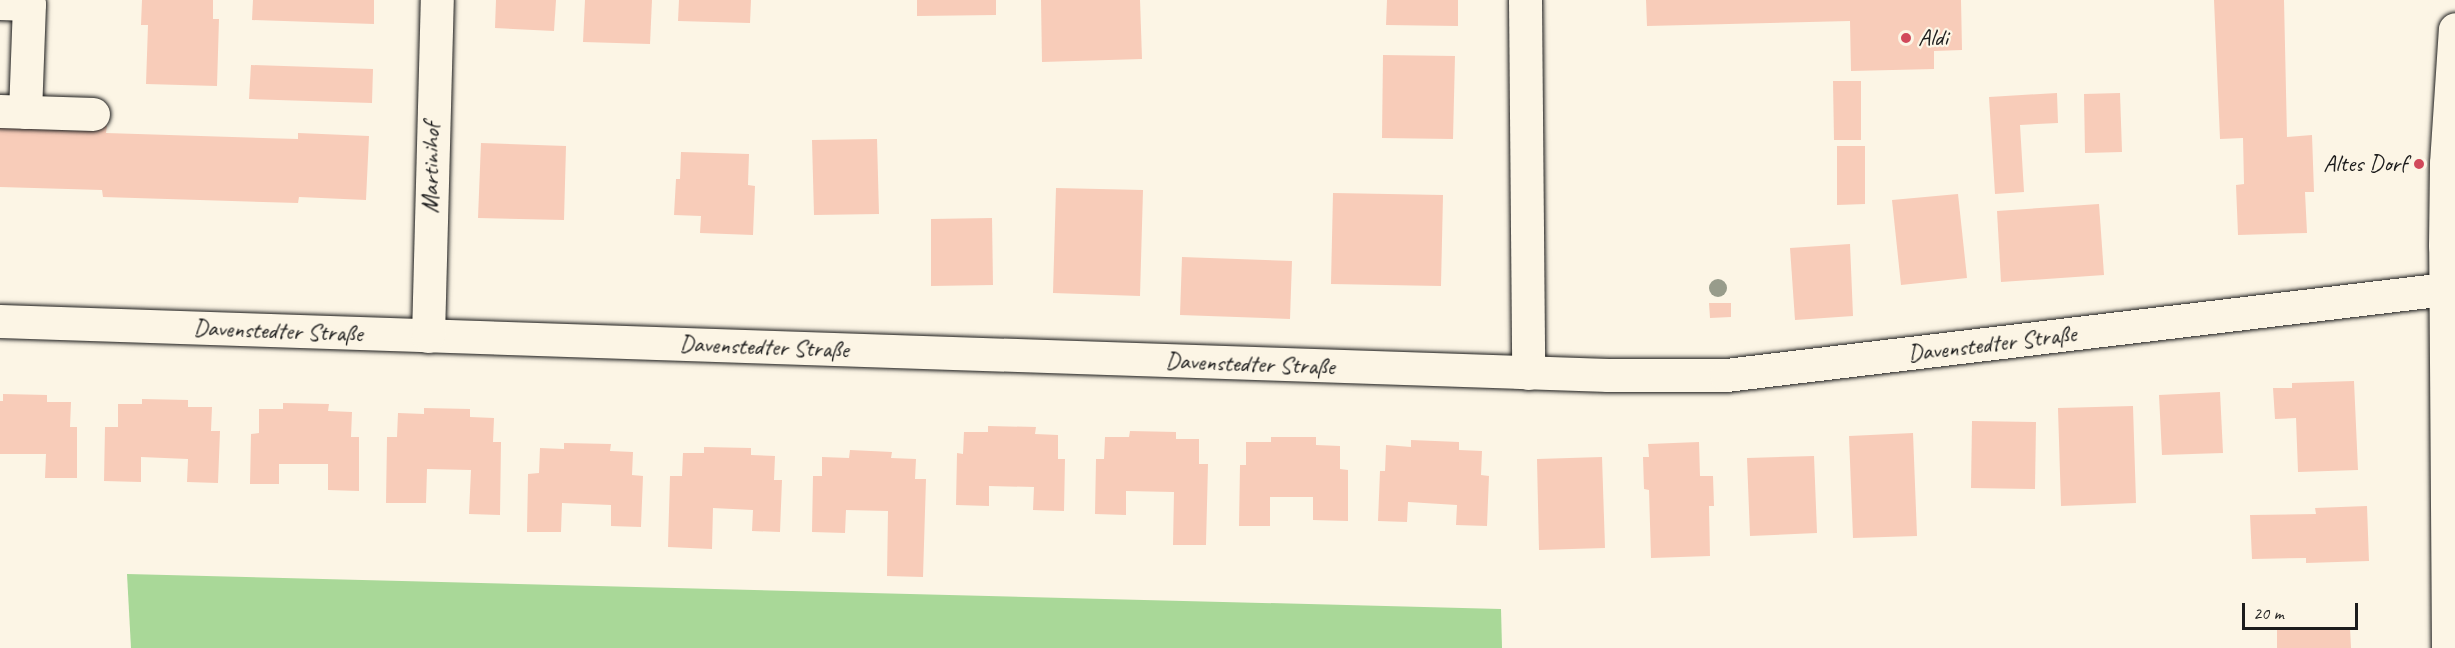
<!DOCTYPE html>
<html>
<head>
<meta charset="utf-8">
<style>
  body { margin:0 }
  #map { position:relative; width:2455px; height:648px; overflow:hidden; background:#fcf5e5; font-family:Caveat,sans-serif }
  div>[style] { position:absolute }
  .green>* { inset:0; background:#a9d898 }
  .building>* { inset:0; background:#f8ccb9 }
  .roads { filter:drop-shadow(0 0 2px #1c1c1c) drop-shadow(0 0 2px #1c1c1c) }
  .minor>* { height:33px; margin:-16.5px; padding:0 16.5px; transform-origin:16.5px; border-radius:16.5px; background:#fcf5e5 }
  .tertiary>* { height:33px; margin:-16.5px; padding:0 16.5px; transform-origin:16.5px; border-radius:16.5px; background:#fcf5e5 }
  .trees>* { width:18px; height:18px; margin:-9px; border-radius:50%; background:#989c8b }
  .dots>* { width:16px; height:16px; translate:-50% -50%; box-sizing:border-box; border:3px solid #fcf5e5; border-radius:50% }
  span { translate:-50% -50%; white-space:nowrap; text-align:center; line-height:1.15; -webkit-text-stroke:4.5px #fcf5e5; paint-order:stroke }
  .poi-label { font-size:24px; color:#1c1c1c }
  .left { translate:0 -50%; text-align:left }
  .right { translate:-100% -50%; text-align:right }
  .street-label { font-size:24px; color:#1c1c1c }
  .scale { position:absolute; left:2242px; top:603px; width:116px; height:27px; box-sizing:border-box; border:3px solid #1c1c1c; border-top:0; padding-left:8px; font-size:18px; line-height:21px; white-space:nowrap; color:#1c1c1c; -webkit-text-stroke:4px #fcf5e5; paint-order:stroke }
</style>
</head>
<body>
<div id="map">
  <div class="green">
    <i style="clip-path:polygon(127px 574px,1501px 609px,1502px 648px,131px 648px)"></i>
  </div>
  <div class="building">
    <i style="clip-path:polygon(142px 0,213px 0,213px 19px,219px 19px,217px 86px,146px 84px,148px 25px,141px 25px)"></i>
    <i style="clip-path:polygon(253px 0,374px 0,374px 24px,252px 20px)"></i>
    <i style="clip-path:polygon(496px 0,556px 0,554px 31px,495px 28px)"></i>
    <i style="clip-path:polygon(585px 0,652px 0,650px 44px,583px 42px)"></i>
    <i style="clip-path:polygon(679px 0,751px 0,750px 23px,678px 21px)"></i>
    <i style="clip-path:polygon(917px 0,996px 0,996px 15px,917px 16px)"></i>
    <i style="clip-path:polygon(1041px 0,1140px 0,1142px 59px,1042px 62px)"></i>
    <i style="clip-path:polygon(1387px 0,1458px 0,1458px 26px,1386px 25px)"></i>
    <i style="clip-path:polygon(1646px 0,1961px 0,1962px 50px,1934px 51px,1934px 69px,1851px 71px,1850px 21px,1647px 26px)"></i>
    <i style="clip-path:polygon(2214px 0,2284px 0,2287px 137px,2312px 135px,2314px 192px,2305px 192px,2307px 233px,2238px 235px,2236px 185px,2244px 184px,2243px 138px,2220px 139px)"></i>
    <i style="clip-path:polygon(1383px 55px,1455px 56px,1453px 139px,1382px 138px)"></i>
    <i style="clip-path:polygon(251px 65px,373px 69px,372px 103px,249px 99px)"></i>
    <i style="clip-path:polygon(1833px 81px,1861px 81px,1861px 140px,1834px 140px)"></i>
    <i style="clip-path:polygon(2057px 93px,2058px 123px,2020px 125px,2024px 192px,1995px 194px,1989px 97px)"></i>
    <i style="clip-path:polygon(2120px 93px,2122px 152px,2085px 153px,2084px 94px)"></i>
    <i style="clip-path:polygon(0 123px,107px 126px,106px 133px,298px 139px,298px 133px,369px 136px,366px 200px,299px 197px,298px 203px,103px 197px,102px 190px,0 187px)"></i>
    <i style="clip-path:polygon(877px 139px,879px 214px,814px 215px,812px 140px)"></i>
    <i style="clip-path:polygon(481px 143px,566px 146px,564px 220px,478px 218px)"></i>
    <i style="clip-path:polygon(1837px 146px,1865px 146px,1865px 204px,1837px 205px)"></i>
    <i style="clip-path:polygon(681px 152px,749px 154px,748px 185px,755px 186px,753px 235px,700px 233px,701px 216px,674px 215px,676px 179px,680px 179px)"></i>
    <i style="clip-path:polygon(1056px 188px,1143px 190px,1140px 296px,1053px 293px)"></i>
    <i style="clip-path:polygon(1333px 193px,1443px 195px,1441px 286px,1331px 284px)"></i>
    <i style="clip-path:polygon(1958px 194px,1967px 278px,1901px 285px,1892px 200px)"></i>
    <i style="clip-path:polygon(2099px 204px,2104px 275px,2001px 282px,1997px 211px)"></i>
    <i style="clip-path:polygon(992px 218px,993px 285px,931px 286px,931px 219px)"></i>
    <i style="clip-path:polygon(1850px 244px,1853px 316px,1795px 320px,1790px 248px)"></i>
    <i style="clip-path:polygon(1182px 257px,1292px 261px,1290px 319px,1180px 315px)"></i>
    <i style="clip-path:polygon(1709px 303px,1731px 303px,1731px 317px,1710px 318px)"></i>
    <i style="clip-path:polygon(2354px 381px,2358px 470px,2298px 472px,2296px 418px,2275px 419px,2273px 388px,2292px 388px,2292px 383px)"></i>
    <i style="clip-path:polygon(2220px 392px,2223px 453px,2162px 455px,2159px 395px)"></i>
    <i style="clip-path:polygon(3px 394px,47px 395px,47px 402px,71px 402px,70px 427px,77px 427px,77px 478px,45px 478px,46px 454px,0 454px,0 401px,3px 401px)"></i>
    <i style="clip-path:polygon(142px 399px,188px 400px,188px 407px,212px 407px,211px 431px,220px 431px,218px 483px,187px 482px,188px 459px,141px 457px,141px 482px,104px 481px,105px 427px,118px 427px,118px 404px,142px 404px)"></i>
    <i style="clip-path:polygon(283px 403px,329px 404px,328px 411px,352px 412px,351px 437px,359px 437px,359px 491px,328px 490px,328px 464px,279px 464px,279px 484px,250px 484px,251px 434px,259px 433px,259px 409px,283px 409px)"></i>
    <i style="clip-path:polygon(2133px 406px,2136px 503px,2061px 506px,2058px 408px)"></i>
    <i style="clip-path:polygon(424px 408px,470px 409px,470px 417px,494px 418px,493px 442px,501px 442px,500px 515px,469px 514px,471px 470px,427px 469px,426px 503px,386px 503px,387px 437px,397px 437px,398px 413px,424px 414px)"></i>
    <i style="clip-path:polygon(1972px 421px,2036px 422px,2035px 489px,1971px 488px)"></i>
    <i style="clip-path:polygon(988px 426px,1036px 427px,1035px 434px,1058px 435px,1058px 459px,1065px 459px,1064px 511px,1033px 510px,1034px 487px,989px 486px,989px 506px,956px 505px,957px 453px,963px 454px,964px 432px,988px 432px)"></i>
    <i style="clip-path:polygon(1130px 431px,1176px 432px,1176px 439px,1199px 439px,1199px 464px,1208px 464px,1206px 545px,1173px 545px,1174px 492px,1126px 491px,1126px 515px,1095px 514px,1096px 459px,1104px 459px,1105px 437px,1129px 437px)"></i>
    <i style="clip-path:polygon(1913px 433px,1917px 536px,1853px 538px,1849px 436px)"></i>
    <i style="clip-path:polygon(1271px 437px,1316px 437px,1316px 445px,1340px 446px,1340px 469px,1348px 470px,1348px 521px,1313px 520px,1313px 497px,1270px 497px,1270px 526px,1239px 526px,1240px 465px,1246px 465px,1246px 442px,1271px 442px)"></i>
    <i style="clip-path:polygon(1411px 440px,1459px 442px,1459px 450px,1482px 451px,1481px 475px,1489px 476px,1487px 526px,1456px 525px,1457px 505px,1408px 502px,1407px 522px,1378px 521px,1380px 471px,1385px 471px,1386px 445px,1411px 447px)"></i>
    <i style="clip-path:polygon(1699px 442px,1700px 476px,1713px 476px,1714px 506px,1709px 506px,1710px 556px,1651px 558px,1649px 490px,1644px 489px,1643px 457px,1649px 457px,1648px 444px)"></i>
    <i style="clip-path:polygon(564px 443px,611px 444px,610px 451px,633px 452px,632px 475px,643px 476px,641px 527px,611px 526px,611px 505px,562px 503px,561px 532px,527px 532px,528px 474px,539px 473px,540px 448px,564px 449px)"></i>
    <i style="clip-path:polygon(704px 447px,751px 448px,751px 455px,775px 456px,774px 480px,782px 480px,780px 532px,752px 531px,753px 510px,713px 508px,712px 549px,668px 547px,670px 476px,682px 476px,683px 453px,704px 453px)"></i>
    <i style="clip-path:polygon(850px 450px,892px 452px,891px 458px,916px 459px,915px 479px,926px 479px,923px 577px,887px 576px,888px 511px,846px 510px,845px 533px,812px 532px,813px 476px,822px 476px,822px 457px,849px 458px)"></i>
    <i style="clip-path:polygon(1814px 456px,1817px 533px,1750px 536px,1747px 458px)"></i>
    <i style="clip-path:polygon(1602px 457px,1605px 548px,1539px 550px,1537px 459px)"></i>
    <i style="clip-path:polygon(2367px 506px,2369px 561px,2306px 563px,2306px 558px,2252px 559px,2250px 515px,2316px 514px,2315px 508px)"></i>
    <i style="clip-path:polygon(2350px 628px,2351px 648px,2277px 648px,2277px 630px)"></i>
  </div>
  <div class="roads">
    <div class="minor">
      <i style="left:1525px;top:0;width:373px;rotate:89.5deg"></i>
      <i style="left:0;top:3px;width:29px;rotate:2deg"></i>
      <i style="left:29px;top:4px;width:108px;rotate:92.1deg"></i>
      <i style="left:0;top:111px;width:93px;rotate:1.8deg"></i>
      <i style="left:0;top:321px;width:1609px;rotate:1.92deg"></i>
      <i style="left:1608px;top:375px;width:118px"></i>
      <i style="left:1726px;top:375px;width:724px;rotate:-6.82deg"></i>
      <i style="left:428px;top:336px;width:336px;rotate:-88.5deg"></i>
    </div>
    <div class="tertiary">
      <i style="left:2448px;top:648px;width:402px;rotate:-90.4deg"></i>
      <i style="left:2445px;top:246px;width:83px;rotate:-89.3deg"></i>
      <i style="left:2446px;top:163px;width:134px;rotate:-86.2deg"></i>
    </div>
  </div>
  <div class="trees">
    <i style="left:1718px;top:288px"></i>
  </div>
  <div class="dots">
    <i style="left:1906px;top:38px;background:#d1495b"></i>
    <i style="left:2419px;top:164px;background:#d1495b"></i>
  </div>
  <div class="poi-label">
    <span class="left" style="left:1918px;top:38px">Aldi</span>
    <span class="right" style="left:2407px;top:164px">Altes Dorf</span>
  </div>
  <div class="street-label">
    <span style="left:431px;top:168px;rotate:-89deg">Martinihof</span>
    <span style="left:278px;top:331px;rotate:2deg">Davenstedter Straße</span>
    <span style="left:1992px;top:344px;rotate:-7deg">Davenstedter Straße</span>
    <span style="left:764px;top:347px;rotate:2deg">Davenstedter Straße</span>
    <span style="left:1250px;top:364px;rotate:2deg">Davenstedter Straße</span>
  </div>
  <div class="scale">20 m</div>
</div>
</body>
</html>
